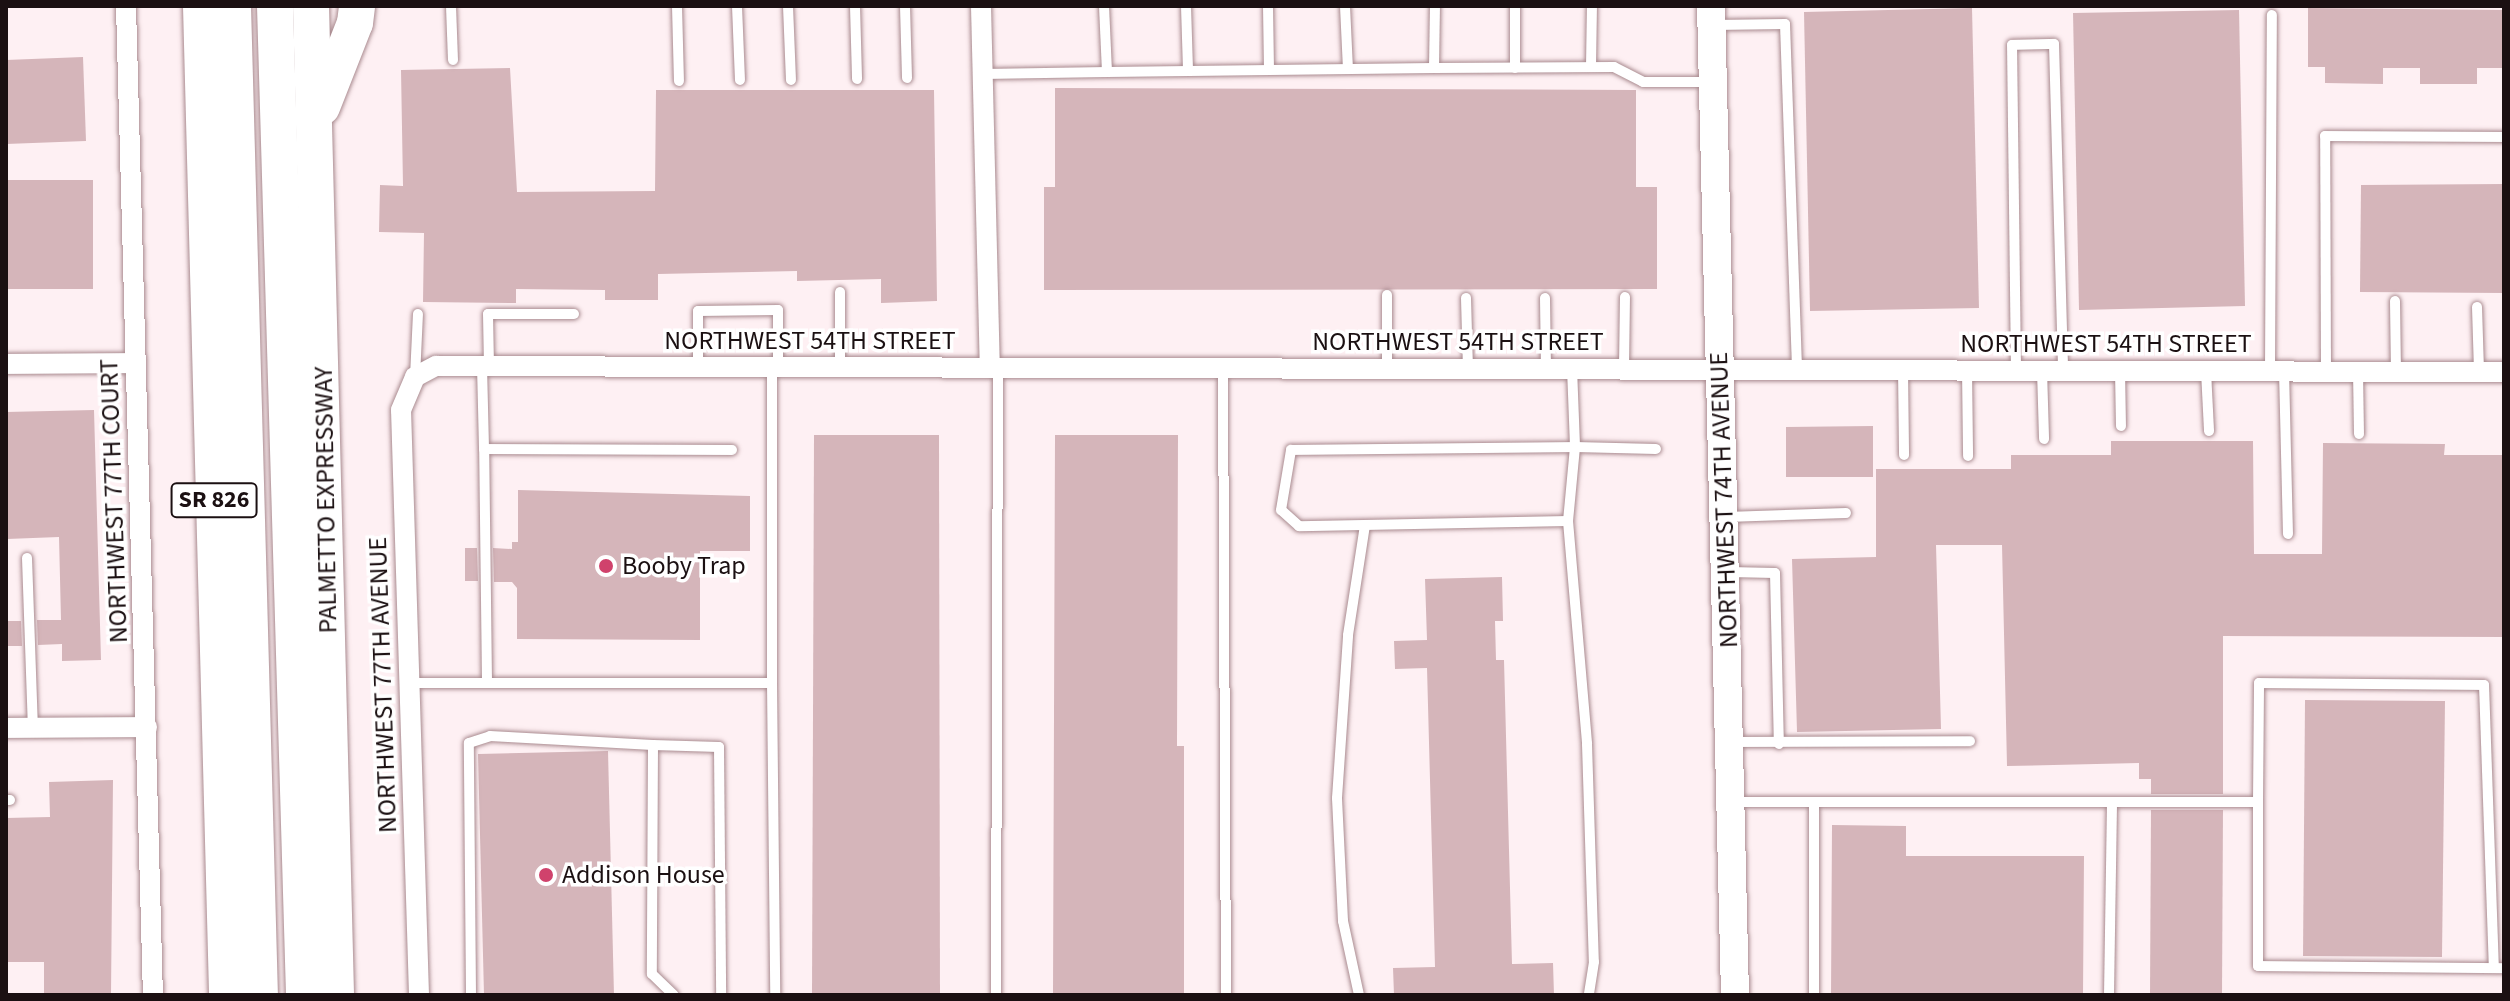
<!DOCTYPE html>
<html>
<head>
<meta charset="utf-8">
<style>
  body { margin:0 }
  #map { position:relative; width:2510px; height:1001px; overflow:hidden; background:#fef0f3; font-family:"Source Sans 3",sans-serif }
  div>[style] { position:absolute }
  .building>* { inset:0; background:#d5b5ba }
  .roads { filter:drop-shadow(0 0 2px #a98a8f) drop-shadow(0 0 2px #a98a8f) }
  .lane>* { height:10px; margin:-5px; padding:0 5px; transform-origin:5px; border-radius:5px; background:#fff }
  .street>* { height:20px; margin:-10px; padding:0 10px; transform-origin:10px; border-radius:10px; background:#fff }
  .secondary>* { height:28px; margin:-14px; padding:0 14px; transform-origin:14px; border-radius:14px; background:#fff }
  .highway>* { height:36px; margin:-18px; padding:0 18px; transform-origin:18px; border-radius:18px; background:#fff }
  .dots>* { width:22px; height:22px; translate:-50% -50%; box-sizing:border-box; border:4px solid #fff; border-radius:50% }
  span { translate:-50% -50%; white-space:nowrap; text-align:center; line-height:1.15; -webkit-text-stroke:7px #fff; paint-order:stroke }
  .shield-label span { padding:2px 6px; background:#fff; border:2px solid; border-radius:6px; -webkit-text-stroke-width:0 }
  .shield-label { font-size:24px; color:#1b1012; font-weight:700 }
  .street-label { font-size:26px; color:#1b1012 }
  .poi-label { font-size:26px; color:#1b1012 }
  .left { translate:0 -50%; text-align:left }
  .frame { position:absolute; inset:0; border:8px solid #1b1012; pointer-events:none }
</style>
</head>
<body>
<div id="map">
  <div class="building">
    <i style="clip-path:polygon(1972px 8px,1979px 308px,1810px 311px,1804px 12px)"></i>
    <i style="clip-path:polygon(2308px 8px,2504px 10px,2504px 68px,2477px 68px,2477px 84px,2420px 84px,2420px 68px,2383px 68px,2383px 84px,2325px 83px,2325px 67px,2308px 67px)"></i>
    <i style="clip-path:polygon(2239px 10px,2245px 306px,2079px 310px,2073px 13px)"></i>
    <i style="clip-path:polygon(83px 57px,86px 141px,6px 144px,6px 60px)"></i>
    <i style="clip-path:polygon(510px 68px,517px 192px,655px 191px,656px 90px,934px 90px,937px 301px,881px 303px,881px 279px,797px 281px,797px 271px,658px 274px,658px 300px,605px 300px,605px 290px,516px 289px,516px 303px,423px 302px,424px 233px,379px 232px,380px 185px,403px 186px,401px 70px)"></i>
    <i style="clip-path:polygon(1055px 88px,1636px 90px,1636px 187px,1657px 187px,1657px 289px,1044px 290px,1044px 187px,1055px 187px)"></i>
    <i style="clip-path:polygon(6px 180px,93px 180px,93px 289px,6px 289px)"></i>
    <i style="clip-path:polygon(2504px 184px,2504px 293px,2360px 292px,2361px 185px)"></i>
    <i style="clip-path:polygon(94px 410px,101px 660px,62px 661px,62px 644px,38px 645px,37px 620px,61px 620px,59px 537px,7px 539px,6px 412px)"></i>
    <i style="clip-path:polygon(1873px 426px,1873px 477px,1786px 477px,1786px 427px)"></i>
    <i style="clip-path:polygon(814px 435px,939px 435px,940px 995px,812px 995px)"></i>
    <i style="clip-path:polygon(1055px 435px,1178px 435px,1177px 746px,1184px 746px,1184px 995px,1053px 995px)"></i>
    <i style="clip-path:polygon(2111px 441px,2253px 441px,2254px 554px,2322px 554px,2323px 443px,2445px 444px,2444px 455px,2504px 455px,2504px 637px,2223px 636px,2223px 794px,2151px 794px,2151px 779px,2139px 779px,2139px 763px,2007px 766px,2002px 545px,1936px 545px,1941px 729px,1797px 732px,1792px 559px,1876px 557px,1876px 469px,2011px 469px,2011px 455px,2111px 455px)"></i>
    <i style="clip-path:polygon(518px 490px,750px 496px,750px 551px,700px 551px,700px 640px,517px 639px,517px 588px,512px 582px,494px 582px,493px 548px,512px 549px,512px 542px,518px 542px)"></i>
    <i style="clip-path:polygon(465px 548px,477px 548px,478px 581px,465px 581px)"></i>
    <i style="clip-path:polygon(1502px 577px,1503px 621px,1495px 621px,1496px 660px,1504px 660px,1512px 964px,1553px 963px,1554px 995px,1394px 995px,1393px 968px,1435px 967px,1427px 668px,1395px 669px,1394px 641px,1427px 640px,1425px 579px)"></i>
    <i style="clip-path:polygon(6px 621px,21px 621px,22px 646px,6px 646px)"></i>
    <i style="clip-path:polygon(2305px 700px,2445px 701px,2442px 957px,2303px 956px)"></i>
    <i style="clip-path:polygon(608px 751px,614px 995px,484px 995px,478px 754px)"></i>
    <i style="clip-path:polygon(113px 780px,111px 995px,44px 995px,44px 962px,6px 962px,6px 818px,50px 817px,49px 782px)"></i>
    <i style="clip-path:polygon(2151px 810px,2223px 810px,2222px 995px,2150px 995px)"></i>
    <i style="clip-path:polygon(1832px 825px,1906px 826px,1906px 856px,2084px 856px,2083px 995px,1831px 995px)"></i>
  </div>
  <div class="roads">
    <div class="lane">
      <i style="left:451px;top:6px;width:54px;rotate:87.9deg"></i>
      <i style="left:677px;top:6px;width:75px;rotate:88.5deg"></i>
      <i style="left:737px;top:6px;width:74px;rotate:87.7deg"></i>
      <i style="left:788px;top:6px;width:74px;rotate:87.7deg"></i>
      <i style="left:855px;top:6px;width:73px;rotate:88.4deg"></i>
      <i style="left:905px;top:6px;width:72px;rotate:88.4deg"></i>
      <i style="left:1186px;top:6px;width:65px;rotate:88.2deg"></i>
      <i style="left:1268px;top:6px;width:64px;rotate:89.1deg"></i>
      <i style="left:1345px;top:6px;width:63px;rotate:87.3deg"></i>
      <i style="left:1515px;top:6px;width:62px;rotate:90deg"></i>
      <i style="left:1713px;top:25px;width:72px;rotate:-0.8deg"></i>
      <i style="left:1785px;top:24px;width:344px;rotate:88deg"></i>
      <i style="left:1591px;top:67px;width:61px;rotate:-89.1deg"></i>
      <i style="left:1434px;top:68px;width:180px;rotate:-0.3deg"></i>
      <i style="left:1614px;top:67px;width:33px;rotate:27deg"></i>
      <i style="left:1643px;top:82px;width:69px"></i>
      <i style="left:1107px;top:72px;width:327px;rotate:-0.7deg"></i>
      <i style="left:1434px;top:68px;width:62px;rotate:-89.1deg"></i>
      <i style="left:983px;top:74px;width:124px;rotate:-0.9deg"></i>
      <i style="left:1107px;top:72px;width:66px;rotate:-92.6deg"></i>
      <i style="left:840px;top:292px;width:75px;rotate:90deg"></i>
      <i style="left:1387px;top:295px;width:73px;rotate:90deg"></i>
      <i style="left:1466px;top:298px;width:70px;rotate:88.4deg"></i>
      <i style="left:1545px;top:298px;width:70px;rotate:89.2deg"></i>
      <i style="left:2395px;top:301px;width:71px;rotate:89.2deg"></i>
      <i style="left:2477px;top:307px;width:65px;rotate:88.2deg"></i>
      <i style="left:482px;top:366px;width:83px;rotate:88.6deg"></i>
      <i style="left:489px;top:366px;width:52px;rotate:-91.1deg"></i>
      <i style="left:488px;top:314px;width:86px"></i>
      <i style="left:698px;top:367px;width:56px;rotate:-90deg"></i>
      <i style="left:698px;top:311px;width:80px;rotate:-0.7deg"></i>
      <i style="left:778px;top:310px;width:57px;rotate:90deg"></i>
      <i style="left:1223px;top:367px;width:628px;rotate:89.73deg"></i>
      <i style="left:1572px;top:368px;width:79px;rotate:87.8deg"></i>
      <i style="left:1575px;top:447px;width:81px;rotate:1.4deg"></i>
      <i style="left:1624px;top:368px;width:71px;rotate:-89.2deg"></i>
      <i style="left:1903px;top:369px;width:86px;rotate:89.3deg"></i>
      <i style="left:1967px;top:369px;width:87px;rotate:89.3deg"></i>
      <i style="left:2016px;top:370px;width:325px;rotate:-90.7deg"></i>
      <i style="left:2012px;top:45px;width:42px;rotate:-1.4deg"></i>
      <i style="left:2054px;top:44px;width:326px;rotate:88.4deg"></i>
      <i style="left:2042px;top:370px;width:69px;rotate:88.3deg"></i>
      <i style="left:2120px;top:370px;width:56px;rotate:89deg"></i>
      <i style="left:2206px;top:371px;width:60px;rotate:87.1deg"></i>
      <i style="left:2270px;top:371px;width:356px;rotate:-89.7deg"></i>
      <i style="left:2284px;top:371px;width:163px;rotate:88.6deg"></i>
      <i style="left:2326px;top:371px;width:235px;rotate:-90.2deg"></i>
      <i style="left:2325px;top:136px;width:179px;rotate:0.3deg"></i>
      <i style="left:2358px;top:371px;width:63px;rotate:89.1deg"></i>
      <i style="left:415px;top:377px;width:63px;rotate:-87.3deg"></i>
      <i style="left:1575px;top:447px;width:74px;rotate:95.4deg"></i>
      <i style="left:1568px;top:521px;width:269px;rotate:178.9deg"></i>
      <i style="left:1299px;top:526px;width:24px;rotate:-138deg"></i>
      <i style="left:1281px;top:510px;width:61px;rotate:-80.5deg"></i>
      <i style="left:1291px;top:450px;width:284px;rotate:-0.6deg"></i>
      <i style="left:1726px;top:517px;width:120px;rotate:-1.9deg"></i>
      <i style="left:1568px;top:521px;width:224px;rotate:85.1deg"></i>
      <i style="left:1587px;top:744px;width:218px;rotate:88.2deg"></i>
      <i style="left:1594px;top:962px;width:33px;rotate:99deg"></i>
      <i style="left:27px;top:558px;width:169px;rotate:88deg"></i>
      <i style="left:1729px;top:572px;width:46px;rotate:1.2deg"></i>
      <i style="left:1775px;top:573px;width:171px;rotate:88.7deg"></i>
      <i style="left:487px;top:682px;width:233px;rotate:-90.7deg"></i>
      <i style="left:484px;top:449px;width:248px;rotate:0.2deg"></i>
      <i style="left:409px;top:683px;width:363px"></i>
      <i style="left:772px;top:683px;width:316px;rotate:-90deg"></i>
      <i style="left:772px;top:683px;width:312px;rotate:89.4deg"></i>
      <i style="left:1732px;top:742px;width:238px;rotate:-0.2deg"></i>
      <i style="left:653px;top:745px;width:66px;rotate:1.7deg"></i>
      <i style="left:719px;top:747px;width:248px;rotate:89.5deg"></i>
      <i style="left:6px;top:800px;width:4px"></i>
      <i style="left:1734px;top:802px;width:524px"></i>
      <i style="left:2258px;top:802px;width:164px;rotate:90deg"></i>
      <i style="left:2258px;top:966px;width:246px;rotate:0.5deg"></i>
      <i style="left:2258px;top:802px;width:119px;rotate:-89.5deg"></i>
      <i style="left:2259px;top:683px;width:225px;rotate:0.5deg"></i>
      <i style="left:2484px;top:685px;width:283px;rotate:88deg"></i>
      <i style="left:471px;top:995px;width:252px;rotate:-90.5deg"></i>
      <i style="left:469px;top:743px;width:22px;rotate:-18deg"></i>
      <i style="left:490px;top:736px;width:163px;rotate:3.2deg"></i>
      <i style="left:653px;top:745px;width:229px;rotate:90.3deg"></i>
      <i style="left:652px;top:974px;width:30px;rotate:44deg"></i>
      <i style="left:996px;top:995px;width:628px;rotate:-89.82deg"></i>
      <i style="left:1359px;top:995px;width:76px;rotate:-102.2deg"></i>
      <i style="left:1343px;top:921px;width:123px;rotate:-92.8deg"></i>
      <i style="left:1337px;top:798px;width:163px;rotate:-86.1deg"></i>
      <i style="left:1348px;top:635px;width:111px;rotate:-81.2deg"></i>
      <i style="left:1814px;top:995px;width:193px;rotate:-90deg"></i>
      <i style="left:2109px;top:995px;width:193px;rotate:-89.1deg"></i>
    </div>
    <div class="street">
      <i style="left:126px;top:6px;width:989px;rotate:88.44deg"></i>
      <i style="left:981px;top:6px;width:361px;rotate:88.6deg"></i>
      <i style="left:6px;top:364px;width:129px;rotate:-0.4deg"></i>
      <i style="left:6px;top:728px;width:141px;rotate:-0.4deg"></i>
      <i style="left:419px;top:995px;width:585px;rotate:-91.76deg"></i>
      <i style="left:401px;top:410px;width:36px;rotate:-67deg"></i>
      <i style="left:415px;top:377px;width:24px;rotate:-28deg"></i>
      <i style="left:436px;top:366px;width:2068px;rotate:0.17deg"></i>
    </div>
    <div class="secondary">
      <i style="left:1711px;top:6px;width:989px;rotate:88.61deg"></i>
    </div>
    <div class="highway">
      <i style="left:201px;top:6px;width:989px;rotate:88.49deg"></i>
      <i style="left:233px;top:6px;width:989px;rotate:88.44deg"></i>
      <i style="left:275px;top:6px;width:989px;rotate:88.32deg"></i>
      <i style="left:311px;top:6px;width:989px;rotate:88.55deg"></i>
      <i style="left:322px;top:107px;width:90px;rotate:-68.6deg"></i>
      <i style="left:355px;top:23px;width:17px;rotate:-83deg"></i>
    </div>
  </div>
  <div class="dots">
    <i style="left:606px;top:566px;background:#d0426c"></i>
    <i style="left:546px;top:875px;background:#d0426c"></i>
  </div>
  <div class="shield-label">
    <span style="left:214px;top:500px">SR 826</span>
  </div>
  <div class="street-label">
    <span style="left:810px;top:341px">NORTHWEST 54TH STREET</span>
    <span style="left:1458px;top:342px">NORTHWEST 54TH STREET</span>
    <span style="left:2106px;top:344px">NORTHWEST 54TH STREET</span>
    <span style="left:326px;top:500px;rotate:-91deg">PALMETTO EXPRESSWAY</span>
    <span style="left:1724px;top:500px;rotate:-92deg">NORTHWEST 74TH AVENUE</span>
    <span style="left:114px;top:501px;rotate:-92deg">NORTHWEST 77TH COURT</span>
    <span style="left:383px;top:685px;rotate:-92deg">NORTHWEST 77TH AVENUE</span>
  </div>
  <div class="poi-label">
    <span class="left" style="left:622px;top:566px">Booby Trap</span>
    <span class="left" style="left:562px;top:875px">Addison House</span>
  </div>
  <div class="frame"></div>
</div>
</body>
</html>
